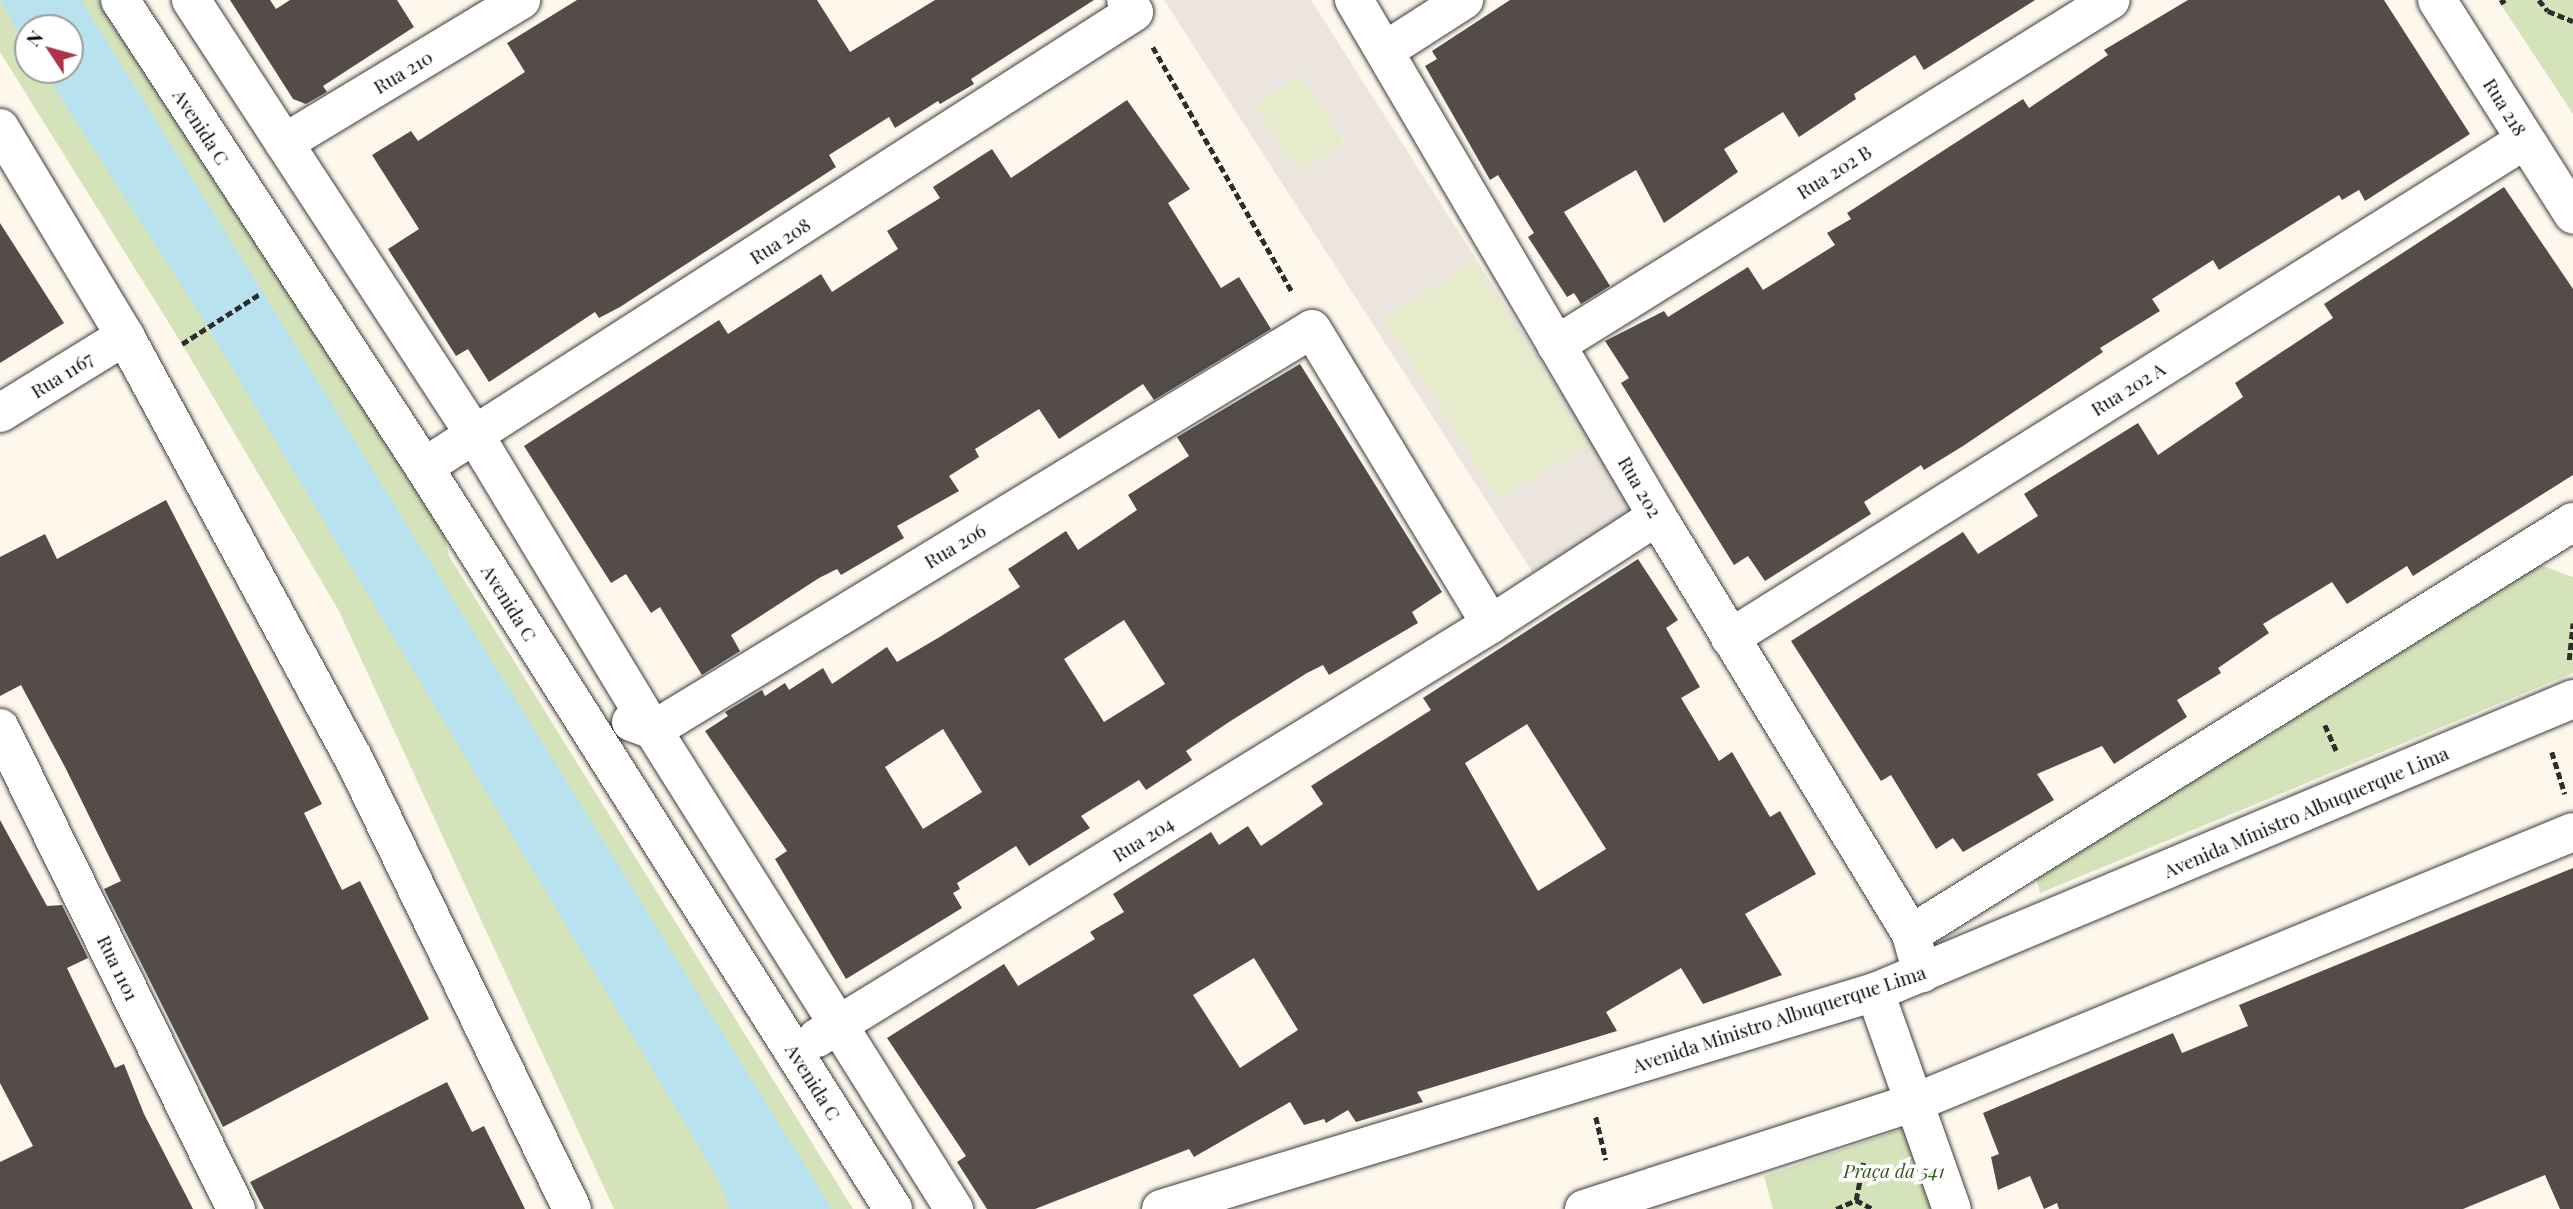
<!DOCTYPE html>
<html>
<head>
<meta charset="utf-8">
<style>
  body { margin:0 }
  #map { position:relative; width:2573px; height:1209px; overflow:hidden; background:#fdf7ec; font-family:"Playfair Display",serif }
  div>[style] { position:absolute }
  .green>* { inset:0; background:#d5e3ba }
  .pitch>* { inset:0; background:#e5ebcb }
  .plaza>* { inset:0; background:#ebe5dd }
  .water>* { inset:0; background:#b7e2ee }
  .building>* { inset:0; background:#534c49 }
  .path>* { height:4.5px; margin-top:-2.25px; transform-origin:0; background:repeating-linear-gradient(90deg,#2d2d2d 0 7px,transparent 0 10.5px) }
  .roads { filter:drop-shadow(0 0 2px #3e3e3e) drop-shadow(0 0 2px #3e3e3e) }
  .minor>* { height:38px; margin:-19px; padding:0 19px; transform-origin:19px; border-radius:19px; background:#fff }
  span { translate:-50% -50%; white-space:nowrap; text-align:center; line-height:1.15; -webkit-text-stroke:7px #fff; paint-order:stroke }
  .street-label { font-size:19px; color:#0b0b0b }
  .park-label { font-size:19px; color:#375b24; font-style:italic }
  .north { position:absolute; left:14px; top:14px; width:70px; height:70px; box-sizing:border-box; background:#fff; border:2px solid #9d9d9d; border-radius:50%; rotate:306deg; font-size:19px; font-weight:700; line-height:28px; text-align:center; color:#0b0b0b }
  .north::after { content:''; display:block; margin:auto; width:24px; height:32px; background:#ab344b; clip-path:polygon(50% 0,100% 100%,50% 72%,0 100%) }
</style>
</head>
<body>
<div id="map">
  <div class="green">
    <i style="clip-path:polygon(evenodd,0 0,133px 0,429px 464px,449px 556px,853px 1209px,614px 1209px,339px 611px,182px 344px,0 52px,0 0,28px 28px,70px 28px,70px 70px,28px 70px,28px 28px)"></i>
    <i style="clip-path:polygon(2498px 0,2573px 0,2573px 114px)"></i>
    <i style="clip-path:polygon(2537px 564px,2573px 577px,2573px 673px,2040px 893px,2036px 877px)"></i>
    <i style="clip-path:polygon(1905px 1128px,1949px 1209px,1773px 1209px,1764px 1176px)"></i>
  </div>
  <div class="pitch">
    <i style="clip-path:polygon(1300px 74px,1345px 144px,1299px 174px,1254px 105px)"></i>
    <i style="clip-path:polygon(1474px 260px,1590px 445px,1497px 499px,1383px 317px)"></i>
  </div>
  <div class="plaza">
    <i style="clip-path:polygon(evenodd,1164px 0,1311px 0,1635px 509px,1535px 576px,1164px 0,1300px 75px,1345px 143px,1299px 174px,1254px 105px,1300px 75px,1164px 0,1474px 261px,1590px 445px,1498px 499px,1383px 318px,1474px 261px)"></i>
  </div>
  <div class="water">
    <i style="clip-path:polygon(0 0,81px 0,832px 1209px,730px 1209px,717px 1177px,199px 313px,43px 70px,70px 70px,70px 28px,28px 28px,28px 47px)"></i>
  </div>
  <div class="building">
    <i style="clip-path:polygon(230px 0,270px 0,276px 9px,290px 0,397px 0,414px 27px,323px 86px,327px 92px,306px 104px,293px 99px)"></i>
    <i style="clip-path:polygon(577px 0,817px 0,850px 52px,935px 0,1094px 0,971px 79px,974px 84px,940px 104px,938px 101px,895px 128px,889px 117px,829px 155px,836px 167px,620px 307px,599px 318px,595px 312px,489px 382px,468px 349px,456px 356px,388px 249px,419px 229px,372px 155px,411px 131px,418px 141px,525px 72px,507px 43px)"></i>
    <i style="clip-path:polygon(1510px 0,2035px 0,1924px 70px,1915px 55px,1854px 94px,1856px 99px,1799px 137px,1783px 112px,1724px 149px,1738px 172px,1664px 223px,1636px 170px,1564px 212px,1610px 286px,1581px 304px,1574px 293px,1567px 297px,1528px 237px,1534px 233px,1498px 175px,1490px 180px,1425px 66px,1437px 59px,1432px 51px)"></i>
    <i style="clip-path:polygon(2188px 0,2384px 0,2470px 134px,2365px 201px,2359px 190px,2342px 200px,2339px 195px,2219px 270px,2213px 260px,2152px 299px,2160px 311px,2100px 348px,2103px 352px,1963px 446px,1924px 470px,1921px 465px,1864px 502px,1871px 514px,1765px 581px,1748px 556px,1734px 565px,1621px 383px,1629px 378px,1605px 341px,1664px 311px,1668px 317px,1748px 267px,1763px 290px,1835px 245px,1827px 233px,1851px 219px,1847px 213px,2023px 99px,2029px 108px,2108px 55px,2104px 50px)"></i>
    <i style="clip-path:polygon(1127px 100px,1190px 189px,1168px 203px,1221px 288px,1239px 277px,1271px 329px,1154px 400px,1143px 384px,1059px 439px,1039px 409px,975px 449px,979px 457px,949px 476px,959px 491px,897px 526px,904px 538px,841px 575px,837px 569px,819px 578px,731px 635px,740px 651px,702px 675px,660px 607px,651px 613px,626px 574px,611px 583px,524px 446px,719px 320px,728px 334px,821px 274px,832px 292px,898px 249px,887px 231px,940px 198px,933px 187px,992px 149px,1011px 178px)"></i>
    <i style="clip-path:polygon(2504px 187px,2573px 289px,2573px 475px,2413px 576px,2407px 566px,2347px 604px,2332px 582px,2263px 624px,2269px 633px,2218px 668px,2221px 673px,2177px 700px,2187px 717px,2114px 764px,2102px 746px,2037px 774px,2054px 800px,1963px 852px,1953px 838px,1936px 849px,1891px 775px,1881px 781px,1791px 641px,1963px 532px,1978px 554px,2038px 516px,2024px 494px,2138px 423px,2158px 455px,2243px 397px,2235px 383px,2333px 318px,2324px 304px)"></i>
    <i style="clip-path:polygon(0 223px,64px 323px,0 363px)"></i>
    <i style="clip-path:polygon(evenodd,1300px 364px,1442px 592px,1412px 612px,1418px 623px,1329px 675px,1323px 665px,1307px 673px,1229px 722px,1186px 751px,1192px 760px,1146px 790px,1139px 780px,1081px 816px,1090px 828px,1029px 866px,1016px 846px,957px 883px,960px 889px,953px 893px,962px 908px,846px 979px,775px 859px,787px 851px,705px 731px,728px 716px,725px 712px,762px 690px,765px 696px,785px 683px,789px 690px,823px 668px,832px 684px,887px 647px,897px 662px,938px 638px,1020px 587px,1008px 569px,1066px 531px,1078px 550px,1137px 510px,1128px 495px,1189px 456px,1177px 437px,1300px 364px,1124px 620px,1165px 684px,1104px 722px,1064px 659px,1124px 620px,1300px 364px,943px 729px,982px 792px,923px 829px,885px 767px,943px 729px)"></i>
    <i style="clip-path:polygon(166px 500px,322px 804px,304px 813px,342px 890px,360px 881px,429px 1019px,223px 1127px,104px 889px,121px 881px,66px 769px,21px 685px,0 696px,0 557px,45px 534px,57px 559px)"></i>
    <i style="clip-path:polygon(evenodd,1638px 559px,1678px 620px,1666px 628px,1700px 687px,1681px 698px,1719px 761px,1732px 752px,1770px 817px,1780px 811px,1816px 874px,1745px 914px,1782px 975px,1703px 1004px,1681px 968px,1606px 1012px,1617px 1031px,1417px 1092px,1423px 1102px,1356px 1122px,1348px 1110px,1326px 1123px,1324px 1119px,1304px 1125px,1290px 1102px,1194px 1157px,1189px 1149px,1035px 1209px,987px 1209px,957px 1162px,966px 1156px,887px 1038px,1004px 964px,1018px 986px,1095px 939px,1090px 932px,1124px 912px,1113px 894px,1211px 832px,1219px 845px,1248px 826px,1261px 846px,1323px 804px,1311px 786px,1431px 710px,1423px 698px,1638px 559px,1527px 724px,1606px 849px,1538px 891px,1465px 763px,1527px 724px,1638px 559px,1254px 958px,1298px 1030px,1240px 1068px,1193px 995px,1254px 958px)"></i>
    <i style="clip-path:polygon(0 820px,47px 906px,62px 905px,88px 958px,67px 968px,115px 1068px,124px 1064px,144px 1114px,193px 1209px,0 1209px,0 1162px,33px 1146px,0 1083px)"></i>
    <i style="clip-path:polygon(2573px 868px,2573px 1209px,2560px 1209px,2545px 1175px,2463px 1209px,2059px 1209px,2057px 1203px,2044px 1209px,2030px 1176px,1998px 1190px,1991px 1157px,1999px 1154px,1983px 1113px,2173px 1033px,2182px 1053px,2248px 1026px,2239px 1005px)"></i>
    <i style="clip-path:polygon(447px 1082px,472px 1132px,484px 1126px,525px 1209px,264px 1209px,250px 1182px)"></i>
  </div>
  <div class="path">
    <i style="left:2539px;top:0;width:14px;rotate:51deg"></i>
    <i style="left:2548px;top:11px;width:27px;rotate:22deg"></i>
    <i style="left:2500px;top:3px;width:6px;rotate:-31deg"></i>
    <i style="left:1153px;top:47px;width:282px;rotate:60.4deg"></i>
    <i style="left:182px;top:344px;width:94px;rotate:-32.8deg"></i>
    <i style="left:2569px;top:660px;width:37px;rotate:-84deg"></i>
    <i style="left:2325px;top:725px;width:30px;rotate:66deg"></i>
    <i style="left:2552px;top:752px;width:44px;rotate:72.8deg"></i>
    <i style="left:1596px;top:1117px;width:44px;rotate:76.9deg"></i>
    <i style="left:1856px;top:1200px;width:38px;rotate:-79deg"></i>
    <i style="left:1856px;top:1200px;width:19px;rotate:28deg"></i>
    <i style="left:1836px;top:1209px;width:22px;rotate:-24deg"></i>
  </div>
  <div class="roads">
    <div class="minor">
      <i style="left:120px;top:0;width:557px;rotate:56.94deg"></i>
      <i style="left:424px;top:467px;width:878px;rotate:57.7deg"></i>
      <i style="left:191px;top:0;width:522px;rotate:56.89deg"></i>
      <i style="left:476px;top:437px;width:342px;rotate:58.9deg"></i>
      <i style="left:653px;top:730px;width:566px;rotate:57.86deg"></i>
      <i style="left:1354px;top:0;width:598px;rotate:59.58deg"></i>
      <i style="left:1657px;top:516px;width:489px;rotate:58.7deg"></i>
      <i style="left:1911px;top:934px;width:41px;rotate:74.6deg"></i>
      <i style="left:2437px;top:0;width:254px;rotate:57.6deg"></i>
      <i style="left:1386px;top:50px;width:93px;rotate:-32.7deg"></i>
      <i style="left:0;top:128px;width:243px;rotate:59deg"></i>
      <i style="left:125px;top:336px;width:479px;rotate:61.6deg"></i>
      <i style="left:353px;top:757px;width:502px;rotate:64.15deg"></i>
      <i style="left:284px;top:143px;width:277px;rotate:-31.1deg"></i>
      <i style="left:1556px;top:345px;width:653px;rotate:-31.87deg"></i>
      <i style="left:0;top:413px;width:147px;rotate:-31.6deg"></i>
      <i style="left:424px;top:467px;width:843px;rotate:-32.65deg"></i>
      <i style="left:1134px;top:12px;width:14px;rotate:-124deg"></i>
      <i style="left:1730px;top:638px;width:938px;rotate:-32.06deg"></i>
      <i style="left:631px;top:722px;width:23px;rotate:20deg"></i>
      <i style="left:653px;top:730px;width:771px;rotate:-31.32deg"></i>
      <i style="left:1312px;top:329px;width:345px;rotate:58.8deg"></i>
      <i style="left:0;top:728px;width:536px;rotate:63.87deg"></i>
      <i style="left:1911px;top:934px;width:780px;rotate:-31.9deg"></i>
      <i style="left:1875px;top:992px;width:230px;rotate:70.5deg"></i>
      <i style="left:817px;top:1038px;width:791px;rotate:-31.56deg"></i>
      <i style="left:1491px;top:624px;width:198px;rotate:-33deg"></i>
      <i style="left:1161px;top:1209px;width:746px;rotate:-16.91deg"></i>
      <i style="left:1875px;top:992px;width:757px;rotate:-22.77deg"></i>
      <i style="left:1584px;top:1209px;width:349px;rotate:-17.9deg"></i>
      <i style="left:1916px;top:1102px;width:710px;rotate:-22.34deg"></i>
    </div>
  </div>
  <div class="street-label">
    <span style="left:403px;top:72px;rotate:-31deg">Rua 210</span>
    <span style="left:2505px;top:107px;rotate:58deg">Rua 218</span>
    <span style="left:201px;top:127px;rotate:57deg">Avenida C</span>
    <span style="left:1834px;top:172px;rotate:-32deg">Rua 202 B</span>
    <span style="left:780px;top:241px;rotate:-33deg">Rua 208</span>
    <span style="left:62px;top:375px;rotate:-32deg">Rua 1167</span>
    <span style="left:2128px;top:389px;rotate:-32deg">Rua 202 A</span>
    <span style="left:1640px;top:487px;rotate:60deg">Rua 202</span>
    <span style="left:955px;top:546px;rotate:-31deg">Rua 206</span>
    <span style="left:509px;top:603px;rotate:58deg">Avenida C</span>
    <span style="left:2306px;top:812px;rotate:-23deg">Avenida Ministro Albuquerque Lima</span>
    <span style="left:1143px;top:839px;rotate:-32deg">Rua 204</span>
    <span style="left:118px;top:968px;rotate:64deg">Rua 1101</span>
    <span style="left:1779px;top:1019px;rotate:-18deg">Avenida Ministro Albuquerque Lima</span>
    <span style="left:813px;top:1082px;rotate:58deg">Avenida C</span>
  </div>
  <div class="park-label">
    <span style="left:1894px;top:1171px">Praça da 541</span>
  </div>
  <div class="north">N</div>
</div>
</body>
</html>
